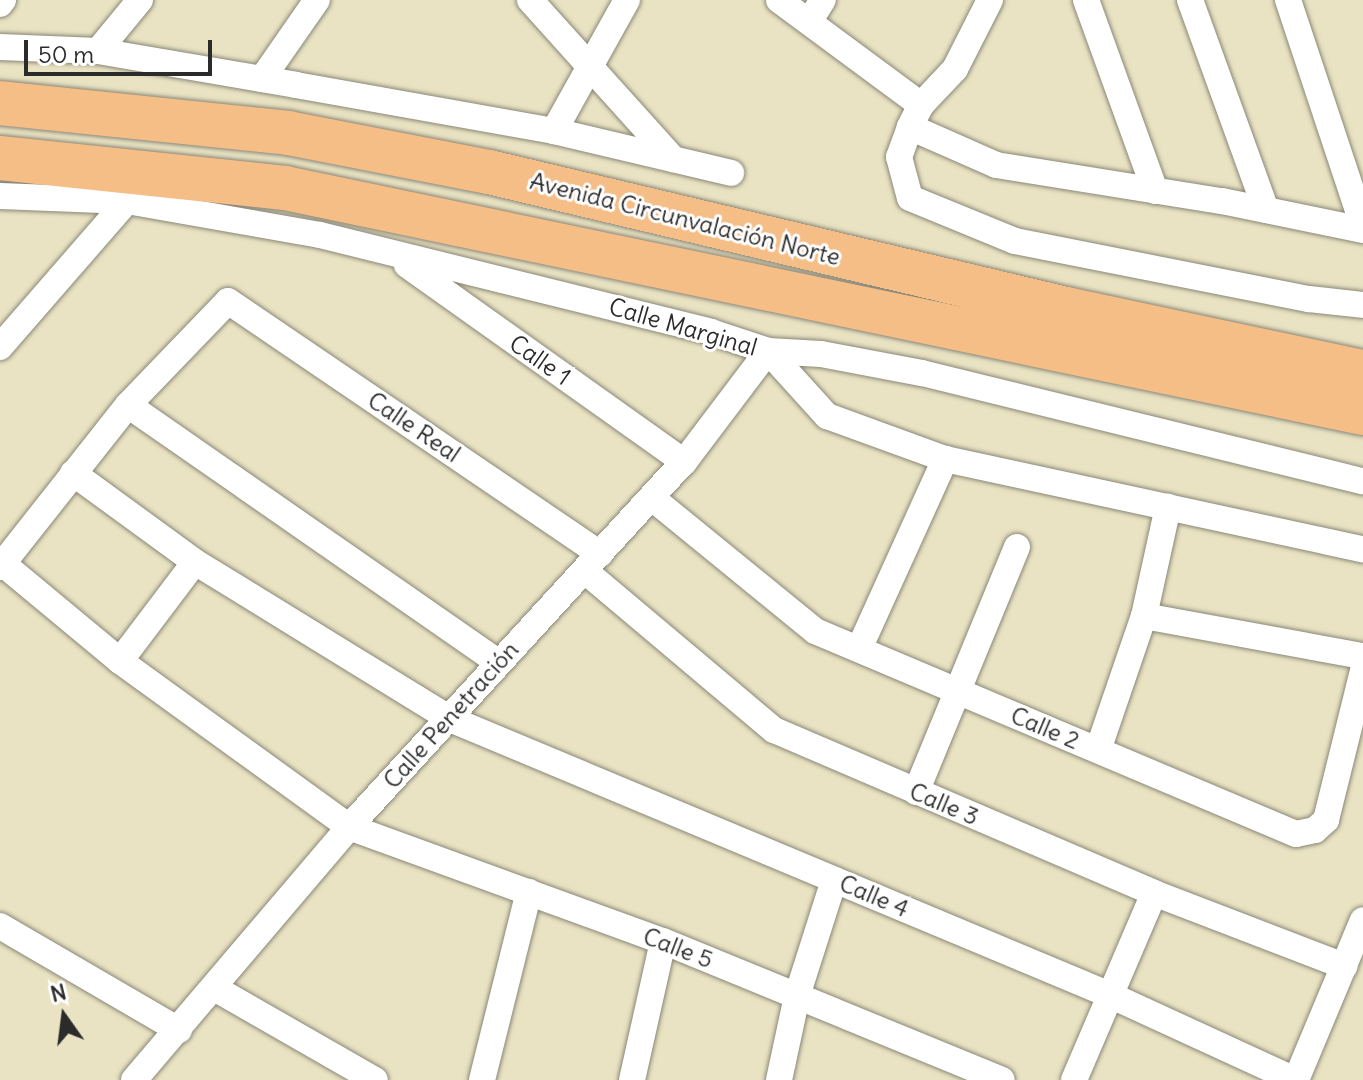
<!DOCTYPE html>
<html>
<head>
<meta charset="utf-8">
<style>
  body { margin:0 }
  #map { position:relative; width:1363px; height:1080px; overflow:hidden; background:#e9e3c3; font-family:Delius,sans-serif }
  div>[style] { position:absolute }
  .roads { filter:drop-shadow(0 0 2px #8a8777) drop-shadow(0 0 2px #8a8777) }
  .minor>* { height:26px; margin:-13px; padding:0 13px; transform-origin:13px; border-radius:13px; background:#fff }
  .motorway>* { height:44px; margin:-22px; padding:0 22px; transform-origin:22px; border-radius:22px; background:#f6be87 }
  span { translate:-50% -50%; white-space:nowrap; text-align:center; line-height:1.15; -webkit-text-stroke:6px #fff; paint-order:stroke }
  .street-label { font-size:24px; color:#2b2b2b }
  .north { position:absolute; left:24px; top:976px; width:80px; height:80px; -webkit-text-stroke:6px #fff; paint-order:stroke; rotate:346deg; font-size:22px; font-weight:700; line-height:32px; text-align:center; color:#2b2b2b }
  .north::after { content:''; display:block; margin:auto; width:28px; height:36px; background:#2b2b2b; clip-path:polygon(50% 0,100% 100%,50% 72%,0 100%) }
  .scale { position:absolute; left:24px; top:40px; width:188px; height:36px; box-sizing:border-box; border:4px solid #2b2b2b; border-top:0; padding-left:10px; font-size:24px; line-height:28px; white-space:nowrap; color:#2b2b2b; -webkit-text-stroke:6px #fff; paint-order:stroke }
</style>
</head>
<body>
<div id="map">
  <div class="roads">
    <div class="minor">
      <i style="left:530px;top:0;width:214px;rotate:48deg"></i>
      <i style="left:779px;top:0;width:177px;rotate:36.5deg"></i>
      <i style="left:990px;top:0;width:77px;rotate:116.9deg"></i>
      <i style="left:955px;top:69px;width:50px;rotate:133.4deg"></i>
      <i style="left:921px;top:105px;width:25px;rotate:117deg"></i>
      <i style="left:910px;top:127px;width:32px;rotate:110deg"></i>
      <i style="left:899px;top:157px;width:42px;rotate:75deg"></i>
      <i style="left:910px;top:198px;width:113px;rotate:22.3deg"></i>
      <i style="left:1015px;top:241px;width:300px;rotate:11.2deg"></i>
      <i style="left:1309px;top:299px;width:54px;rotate:6.3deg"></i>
      <i style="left:1086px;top:0;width:203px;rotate:70.1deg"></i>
      <i style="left:1190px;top:0;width:223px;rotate:70.1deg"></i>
      <i style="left:1288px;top:0;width:238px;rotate:71.6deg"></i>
      <i style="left:0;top:4px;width:5px;rotate:-53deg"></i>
      <i style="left:809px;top:22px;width:26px;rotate:-58deg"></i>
      <i style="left:0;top:47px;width:98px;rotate:2.3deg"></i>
      <i style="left:98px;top:51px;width:201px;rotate:9.7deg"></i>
      <i style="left:296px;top:85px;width:262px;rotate:10.1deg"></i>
      <i style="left:554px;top:131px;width:182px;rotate:13.3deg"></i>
      <i style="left:98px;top:51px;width:66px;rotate:-50.5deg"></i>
      <i style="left:262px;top:79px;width:96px;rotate:-55.2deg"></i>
      <i style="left:910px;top:127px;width:94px;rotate:23.8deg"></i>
      <i style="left:996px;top:165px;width:229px;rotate:9.1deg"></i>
      <i style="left:1222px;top:201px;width:144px;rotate:11.6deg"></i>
      <i style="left:554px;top:131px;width:150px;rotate:-60.9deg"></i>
      <i style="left:0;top:196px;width:127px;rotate:2.3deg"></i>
      <i style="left:127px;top:201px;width:196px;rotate:10deg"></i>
      <i style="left:320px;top:235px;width:403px;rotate:13.9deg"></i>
      <i style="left:711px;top:332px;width:60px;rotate:18.4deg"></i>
      <i style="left:768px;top:351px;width:53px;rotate:3.2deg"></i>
      <i style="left:821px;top:354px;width:103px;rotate:10.7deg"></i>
      <i style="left:922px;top:373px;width:454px;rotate:13.8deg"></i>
      <i style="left:407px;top:265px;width:340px;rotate:35.4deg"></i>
      <i style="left:0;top:347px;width:194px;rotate:-49deg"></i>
      <i style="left:768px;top:351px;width:88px;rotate:47.8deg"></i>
      <i style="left:827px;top:416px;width:126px;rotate:20deg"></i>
      <i style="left:945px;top:459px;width:428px;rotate:12.2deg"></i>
      <i style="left:128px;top:405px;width:450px;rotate:34.8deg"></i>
      <i style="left:73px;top:473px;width:151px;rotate:36.1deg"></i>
      <i style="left:195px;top:562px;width:299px;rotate:31.6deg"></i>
      <i style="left:450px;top:719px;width:715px;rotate:22.69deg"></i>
      <i style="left:1110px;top:995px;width:204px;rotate:24.7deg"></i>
      <i style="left:652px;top:498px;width:210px;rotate:39.2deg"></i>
      <i style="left:815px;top:631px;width:522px;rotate:22.88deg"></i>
      <i style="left:1296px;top:834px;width:19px;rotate:-12deg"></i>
      <i style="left:1315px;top:830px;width:15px;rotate:-42deg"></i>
      <i style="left:1326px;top:820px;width:154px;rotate:-76.1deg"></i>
      <i style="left:2px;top:563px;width:153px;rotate:39.7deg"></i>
      <i style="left:120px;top:661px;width:283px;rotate:35.9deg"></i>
      <i style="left:349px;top:827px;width:334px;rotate:20deg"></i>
      <i style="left:663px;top:941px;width:366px;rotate:22.3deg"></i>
      <i style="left:0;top:567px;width:206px;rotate:-51.7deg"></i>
      <i style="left:128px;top:405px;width:144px;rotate:-46.1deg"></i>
      <i style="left:228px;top:301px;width:450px;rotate:34.2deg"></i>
      <i style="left:585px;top:571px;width:247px;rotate:40.1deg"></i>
      <i style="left:774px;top:730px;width:413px;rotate:23.2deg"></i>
      <i style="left:1154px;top:893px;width:204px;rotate:21deg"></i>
      <i style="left:1144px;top:616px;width:223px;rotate:10.4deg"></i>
      <i style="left:859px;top:649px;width:209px;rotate:-65.6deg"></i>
      <i style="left:120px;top:661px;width:124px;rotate:-52.9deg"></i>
      <i style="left:1098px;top:750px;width:142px;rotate:-71.1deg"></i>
      <i style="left:1144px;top:616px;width:112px;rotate:-77.6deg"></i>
      <i style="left:916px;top:792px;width:265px;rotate:-67.6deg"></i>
      <i style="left:0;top:926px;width:207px;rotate:30.2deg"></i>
      <i style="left:216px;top:989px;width:183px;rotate:29.8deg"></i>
      <i style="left:134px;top:1080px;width:332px;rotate:-49.6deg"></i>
      <i style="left:349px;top:827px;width:495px;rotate:-47.5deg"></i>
      <i style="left:684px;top:462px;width:139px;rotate:-52.9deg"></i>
      <i style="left:482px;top:1080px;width:194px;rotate:-76deg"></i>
      <i style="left:632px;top:1080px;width:142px;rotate:-77.4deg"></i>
      <i style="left:779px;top:1080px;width:86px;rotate:-77.9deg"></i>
      <i style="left:797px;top:996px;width:122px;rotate:-72.3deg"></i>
      <i style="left:1074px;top:1080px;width:203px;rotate:-66.8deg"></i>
      <i style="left:1296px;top:1080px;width:173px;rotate:-67.3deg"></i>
    </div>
    <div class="motorway">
      <i style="left:0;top:103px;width:290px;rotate:5.9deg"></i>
      <i style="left:288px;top:133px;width:205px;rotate:11deg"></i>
      <i style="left:489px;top:172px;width:593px;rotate:13.36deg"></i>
      <i style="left:1066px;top:309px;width:304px;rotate:12deg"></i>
      <i style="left:0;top:158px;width:287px;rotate:6deg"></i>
      <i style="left:285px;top:188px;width:1101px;rotate:11.79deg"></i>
    </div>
  </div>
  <div class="street-label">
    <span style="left:685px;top:219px;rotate:14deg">Avenida Circunvalación Norte</span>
    <span style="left:683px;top:327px;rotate:16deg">Calle Marginal</span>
    <span style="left:540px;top:360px;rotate:35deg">Calle 1</span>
    <span style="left:414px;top:427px;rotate:34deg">Calle Real</span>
    <span style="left:451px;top:715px;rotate:-48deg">Calle Penetración</span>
    <span style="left:1045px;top:728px;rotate:23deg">Calle 2</span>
    <span style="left:944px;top:804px;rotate:23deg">Calle 3</span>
    <span style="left:874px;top:896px;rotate:23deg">Calle 4</span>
    <span style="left:678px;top:948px;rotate:21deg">Calle 5</span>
  </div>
  <div class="north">N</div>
  <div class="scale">50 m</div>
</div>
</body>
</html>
